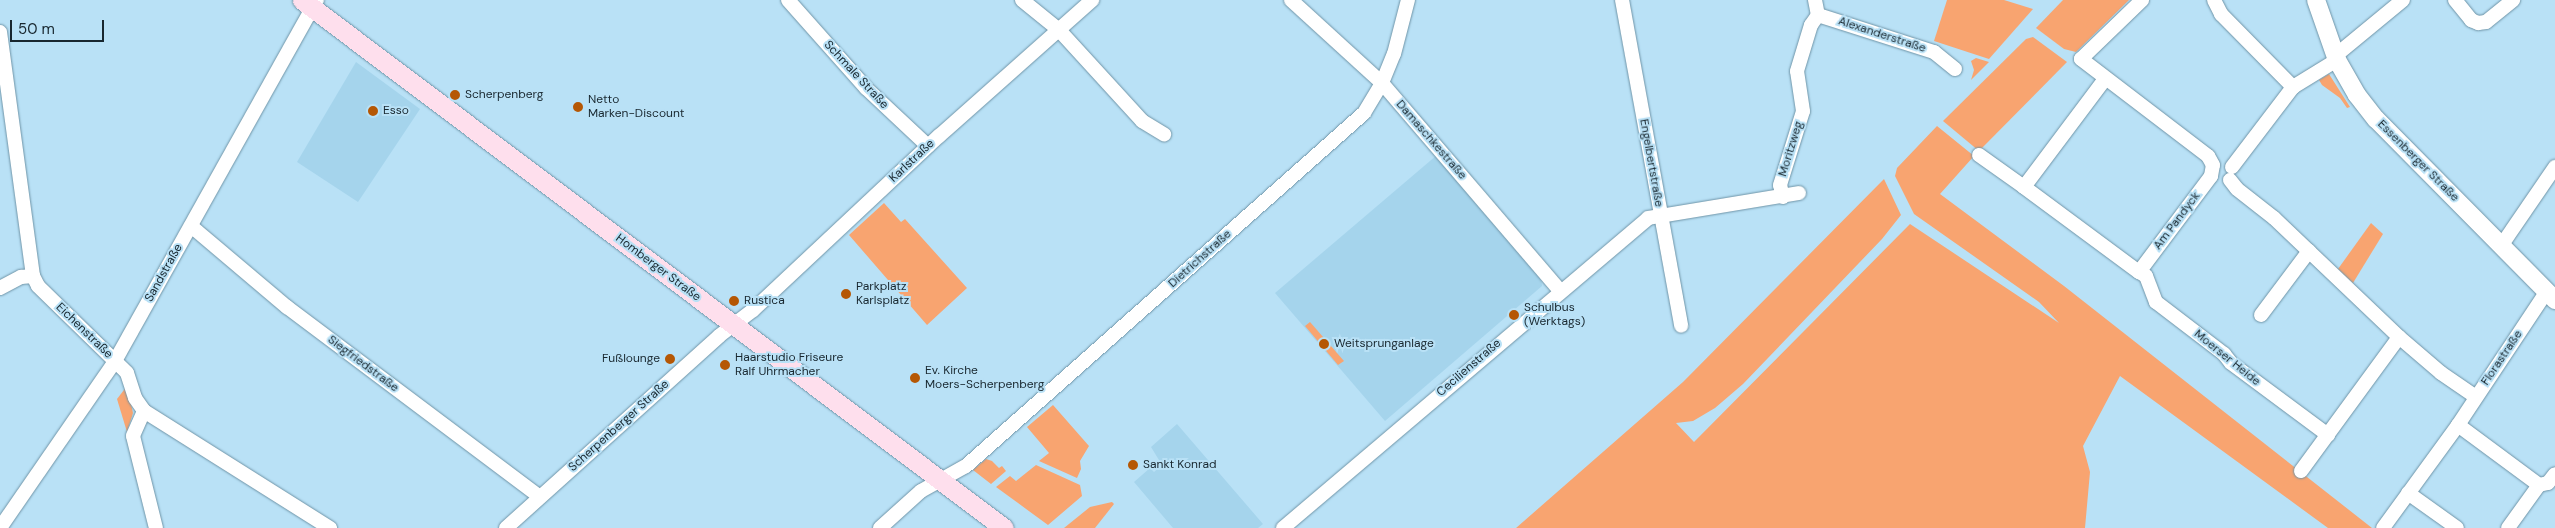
<!DOCTYPE html>
<html>
<head>
<meta charset="utf-8">
<style>
  body { margin:0 }
  #map { position:relative; width:2555px; height:528px; overflow:hidden; background:#b9e1f6; font-family:"DM Sans",sans-serif }
  div>[style] { position:absolute }
  .built>* { inset:0; background:#a5d4ec }
  .green>* { inset:0; background:#f8a470 }
  .roads { filter:drop-shadow(0 0 1px #6f94a7) drop-shadow(0 0 1px #6f94a7) }
  .minor>* { height:14px; margin:-7px; padding:0 7px; transform-origin:7px; border-radius:7px; background:#fff }
  .tertiary>* { height:18px; margin:-9px; padding:0 9px; transform-origin:9px; border-radius:9px; background:#fff }
  .secondary>* { height:19px; margin:-9.5px; padding:0 9.5px; transform-origin:9.5px; border-radius:9.5px; background:#fedfed }
  .dots>* { width:14px; height:14px; translate:-50% -50%; box-sizing:border-box; border:2px solid #b9e1f6; border-radius:50% }
  span { translate:-50% -50%; white-space:nowrap; text-align:center; line-height:1.15; -webkit-text-stroke:4px #b9e1f6; paint-order:stroke }
  .street-label { font-size:12px; color:#18272f }
  .poi-label { font-size:12px; color:#18272f }
  .left { translate:0 -50%; text-align:left }
  .right { translate:-100% -50%; text-align:right }
  .scale { position:absolute; left:10px; top:20px; width:94px; height:22px; box-sizing:border-box; border:2px solid #18272f; border-top:0; padding-left:6px; font-size:15px; line-height:18px; white-space:nowrap; color:#18272f; -webkit-text-stroke:4px #b9e1f6; paint-order:stroke }
</style>
</head>
<body>
<div id="map">
  <div class="built">
    <i style="clip-path:polygon(356px 62px,420px 109px,358px 202px,297px 162px)"></i>
    <i style="clip-path:polygon(1437px 155px,1541px 277px,1542px 286px,1385px 421px,1275px 293px)"></i>
    <i style="clip-path:polygon(1177px 424px,1263px 524px,1258px 528px,1173px 528px,1134px 482px,1150px 468px,1154px 472px,1162px 465px,1151px 447px)"></i>
  </div>
  <div class="green">
    <i style="clip-path:polygon(1947px 0,2004px 0,2033px 9px,1989px 59px,1934px 41px)"></i>
    <i style="clip-path:polygon(2063px 0,2129px 0,2076px 52px,2064px 49px,2036px 28px)"></i>
    <i style="clip-path:polygon(2033px 37px,2067px 62px,1979px 151px,1943px 121px,2026px 39px)"></i>
    <i style="clip-path:polygon(1976px 58px,1989px 62px,1971px 80px,1974px 70px,1971px 61px)"></i>
    <i style="clip-path:polygon(2329px 74px,2350px 107px,2347px 108px,2340px 98px,2322px 85px,2319px 80px)"></i>
    <i style="clip-path:polygon(1937px 126px,1974px 156px,1940px 194px,2064px 286px,2372px 528px,2328px 528px,2120px 376px,2083px 446px,2090px 472px,2085px 528px,1516px 528px,1683px 382px,1884px 179px,1901px 215px,1882px 239px,1743px 384px,1715px 408px,1693px 421px,1676px 423px,1694px 442px,1910px 224px,2059px 323px,2039px 302px,1914px 214px,1895px 176px,1897px 168px)"></i>
    <i style="clip-path:polygon(884px 203px,901px 222px,905px 219px,967px 288px,927px 325px,849px 235px)"></i>
    <i style="clip-path:polygon(2371px 223px,2383px 234px,2353px 283px,2338px 269px)"></i>
    <i style="clip-path:polygon(1310px 322px,1344px 361px,1338px 365px,1305px 326px)"></i>
    <i style="clip-path:polygon(127px 386px,133px 413px,127px 432px,117px 399px)"></i>
    <i style="clip-path:polygon(1053px 405px,1089px 446px,1080px 461px,1081px 469px,1077px 478px,1039px 461px,1049px 453px,1027px 427px)"></i>
    <i style="clip-path:polygon(986px 459px,992px 461px,999px 468px,1002px 466px,1006px 471px,991px 484px,973px 470px)"></i>
    <i style="clip-path:polygon(1036px 465px,1080px 485px,1082px 496px,1048px 525px,996px 487px,1010px 476px,1016px 481px)"></i>
    <i style="clip-path:polygon(1112px 502px,1114px 504px,1095px 528px,1064px 528px,1090px 507px)"></i>
  </div>
  <div class="roads">
    <div class="minor">
      <i style="left:788px;top:0;width:118px;rotate:48.4deg"></i>
      <i style="left:866px;top:88px;width:85px;rotate:43.1deg"></i>
      <i style="left:1022px;top:0;width:48px;rotate:39deg"></i>
      <i style="left:1059px;top:30px;width:123px;rotate:47.6deg"></i>
      <i style="left:1142px;top:121px;width:26px;rotate:31deg"></i>
      <i style="left:1291px;top:0;width:123px;rotate:42.4deg"></i>
      <i style="left:1382px;top:83px;width:274px;rotate:49.4deg"></i>
      <i style="left:1622px;top:0;width:331px;rotate:79.7deg"></i>
      <i style="left:1815px;top:0;width:15px;rotate:79deg"></i>
      <i style="left:1818px;top:15px;width:122px;rotate:17.7deg"></i>
      <i style="left:1934px;top:52px;width:27px;rotate:39deg"></i>
      <i style="left:2214px;top:0;width:16px;rotate:63deg"></i>
      <i style="left:2221px;top:14px;width:103px;rotate:45.4deg"></i>
      <i style="left:2455px;top:0;width:26px;rotate:51deg"></i>
      <i style="left:2471px;top:20px;width:8px;rotate:23deg"></i>
      <i style="left:2478px;top:23px;width:8px;rotate:-7deg"></i>
      <i style="left:2486px;top:22px;width:35px;rotate:-39deg"></i>
      <i style="left:0;top:32px;width:246px;rotate:82.3deg"></i>
      <i style="left:33px;top:276px;width:11px;rotate:63deg"></i>
      <i style="left:38px;top:286px;width:124px;rotate:44.3deg"></i>
      <i style="left:127px;top:373px;width:26px;rotate:72deg"></i>
      <i style="left:135px;top:398px;width:16px;rotate:55deg"></i>
      <i style="left:144px;top:411px;width:220px;rotate:32.2deg"></i>
      <i style="left:2335px;top:56px;width:88px;rotate:-39.5deg"></i>
      <i style="left:2105px;top:79px;width:135px;rotate:126.9deg"></i>
      <i style="left:2024px;top:187px;width:143px;rotate:36.5deg"></i>
      <i style="left:2139px;top:272px;width:120px;rotate:-53.1deg"></i>
      <i style="left:2211px;top:176px;width:11px;rotate:-80deg"></i>
      <i style="left:2213px;top:165px;width:10px;rotate:-119deg"></i>
      <i style="left:2208px;top:156px;width:160px;rotate:-142.6deg"></i>
      <i style="left:2081px;top:59px;width:85px;rotate:-44deg"></i>
      <i style="left:1979px;top:155px;width:55px;rotate:35.4deg"></i>
      <i style="left:2232px;top:167px;width:101px;rotate:-52.7deg"></i>
      <i style="left:2293px;top:87px;width:52px;rotate:-31.5deg"></i>
      <i style="left:2230px;top:180px;width:11px;rotate:52deg"></i>
      <i style="left:2237px;top:189px;width:47px;rotate:38.1deg"></i>
      <i style="left:2274px;top:218px;width:173px;rotate:43.6deg"></i>
      <i style="left:2399px;top:337px;width:55px;rotate:40.6deg"></i>
      <i style="left:2441px;top:373px;width:42px;rotate:34.4deg"></i>
      <i style="left:1783px;top:197px;width:12px;rotate:-104deg"></i>
      <i style="left:1780px;top:185px;width:77px;rotate:-72.7deg"></i>
      <i style="left:1803px;top:111px;width:40px;rotate:-98.5deg"></i>
      <i style="left:1797px;top:71px;width:48px;rotate:-73.1deg"></i>
      <i style="left:1811px;top:25px;width:12px;rotate:-55deg"></i>
      <i style="left:191px;top:226px;width:126px;rotate:40.2deg"></i>
      <i style="left:287px;top:307px;width:316px;rotate:36.9deg"></i>
      <i style="left:2501px;top:246px;width:96px;rotate:-55.6deg"></i>
      <i style="left:2139px;top:272px;width:8px;rotate:30deg"></i>
      <i style="left:2146px;top:276px;width:28px;rotate:69deg"></i>
      <i style="left:2156px;top:302px;width:86px;rotate:37.4deg"></i>
      <i style="left:2224px;top:354px;width:11px;rotate:52deg"></i>
      <i style="left:2231px;top:363px;width:121px;rotate:36.6deg"></i>
      <i style="left:0;top:288px;width:24px;rotate:-28deg"></i>
      <i style="left:21px;top:277px;width:12px;rotate:-5deg"></i>
      <i style="left:2261px;top:315px;width:80px;rotate:-53.1deg"></i>
      <i style="left:144px;top:411px;width:27px;rotate:114deg"></i>
      <i style="left:133px;top:436px;width:95px;rotate:76deg"></i>
      <i style="left:2458px;top:425px;width:101px;rotate:36.5deg"></i>
      <i style="left:2539px;top:485px;width:53px;rotate:125.8deg"></i>
      <i style="left:2301px;top:471px;width:166px;rotate:-53.8deg"></i>
      <i style="left:2539px;top:485px;width:9px;rotate:-13deg"></i>
      <i style="left:2548px;top:483px;width:11px;rotate:-52deg"></i>
      <i style="left:2408px;top:493px;width:60px;rotate:35.5deg"></i>
      <i style="left:0;top:528px;width:203px;rotate:-55.4deg"></i>
      <i style="left:115px;top:361px;width:414px;rotate:-60.8deg"></i>
      <i style="left:506px;top:528px;width:287px;rotate:-42deg"></i>
      <i style="left:719px;top:336px;width:43px;rotate:-37.4deg"></i>
      <i style="left:753px;top:310px;width:255px;rotate:-43.1deg"></i>
      <i style="left:939px;top:136px;width:205px;rotate:-41.6deg"></i>
      <i style="left:880px;top:528px;width:55px;rotate:-42.1deg"></i>
      <i style="left:921px;top:491px;width:51px;rotate:-29.1deg"></i>
      <i style="left:966px;top:466px;width:532px;rotate:-41.57deg"></i>
      <i style="left:1364px;top:113px;width:35px;rotate:-59deg"></i>
      <i style="left:1382px;top:83px;width:31px;rotate:-68deg"></i>
      <i style="left:1394px;top:54px;width:56px;rotate:-75.5deg"></i>
      <i style="left:1283px;top:528px;width:479px;rotate:-40.3deg"></i>
      <i style="left:1648px;top:218px;width:153px;rotate:-9.4deg"></i>
      <i style="left:2383px;top:528px;width:127px;rotate:-53.9deg"></i>
      <i style="left:2458px;top:425px;width:161px;rotate:-56.4deg"></i>
    </div>
    <div class="tertiary">
      <i style="left:2316px;top:0;width:64px;rotate:70.7deg"></i>
      <i style="left:2337px;top:60px;width:40px;rotate:60.3deg"></i>
      <i style="left:2357px;top:95px;width:31px;rotate:52deg"></i>
      <i style="left:2376px;top:119px;width:255px;rotate:45.3deg"></i>
    </div>
    <div class="secondary">
      <i style="left:302px;top:0;width:878px;rotate:36.95deg"></i>
    </div>
  </div>
  <div class="dots">
    <i style="left:455px;top:95px;background:#b55704"></i>
    <i style="left:578px;top:107px;background:#b55704"></i>
    <i style="left:373px;top:111px;background:#b55704"></i>
    <i style="left:846px;top:294px;background:#b55704"></i>
    <i style="left:734px;top:301px;background:#b55704"></i>
    <i style="left:1514px;top:315px;background:#b55704"></i>
    <i style="left:1324px;top:344px;background:#b55704"></i>
    <i style="left:670px;top:359px;background:#b55704"></i>
    <i style="left:725px;top:365px;background:#b55704"></i>
    <i style="left:915px;top:378px;background:#b55704"></i>
    <i style="left:1133px;top:465px;background:#b55704"></i>
  </div>
  <div class="street-label">
    <span style="left:1882px;top:35px;rotate:18deg">Alexanderstraße</span>
    <span style="left:856px;top:75px;rotate:47deg">Schmale Straße</span>
    <span style="left:1431px;top:140px;rotate:49deg">Damaschkestraße</span>
    <span style="left:1791px;top:149px;rotate:-73deg">Moritzweg</span>
    <span style="left:912px;top:161px;rotate:-43deg">Karlstraße</span>
    <span style="left:2418px;top:161px;rotate:45deg">Essenberger Straße</span>
    <span style="left:1651px;top:163px;rotate:80deg">Engelbertstraße</span>
    <span style="left:2177px;top:221px;rotate:-53deg">Am Pandyck</span>
    <span style="left:1200px;top:259px;rotate:-42deg">Dietrichstraße</span>
    <span style="left:658px;top:268px;rotate:37deg">Homberger Straße</span>
    <span style="left:164px;top:273px;rotate:-61deg">Sandstraße</span>
    <span style="left:84px;top:331px;rotate:44deg">Eichenstraße</span>
    <span style="left:2227px;top:358px;rotate:39deg">Moerser Heide</span>
    <span style="left:2502px;top:358px;rotate:-56deg">Florastraße</span>
    <span style="left:363px;top:364px;rotate:37deg">Siegfriedstraße</span>
    <span style="left:1469px;top:368px;rotate:-41deg">Cecilienstraße</span>
    <span style="left:619px;top:426px;rotate:-42deg">Scherpenberger Straße</span>
  </div>
  <div class="poi-label">
    <span class="left" style="left:465px;top:95px">Scherpenberg</span>
    <span class="left" style="left:588px;top:107px">Netto<br>Marken-Discount</span>
    <span class="left" style="left:383px;top:111px">Esso</span>
    <span class="left" style="left:856px;top:294px">Parkplatz<br>Karlsplatz</span>
    <span class="left" style="left:744px;top:301px">Rustica</span>
    <span class="left" style="left:1524px;top:315px">Schulbus<br>(Werktags)</span>
    <span class="left" style="left:1334px;top:344px">Weitsprunganlage</span>
    <span class="left" style="left:735px;top:365px">Haarstudio Friseure<br>Ralf Uhrmacher</span>
    <span class="right" style="left:660px;top:359px">Fußlounge</span>
    <span class="left" style="left:925px;top:378px">Ev. Kirche<br>Moers-Scherpenberg</span>
    <span class="left" style="left:1143px;top:465px">Sankt Konrad</span>
  </div>
  <div class="scale">50 m</div>
</div>
</body>
</html>
